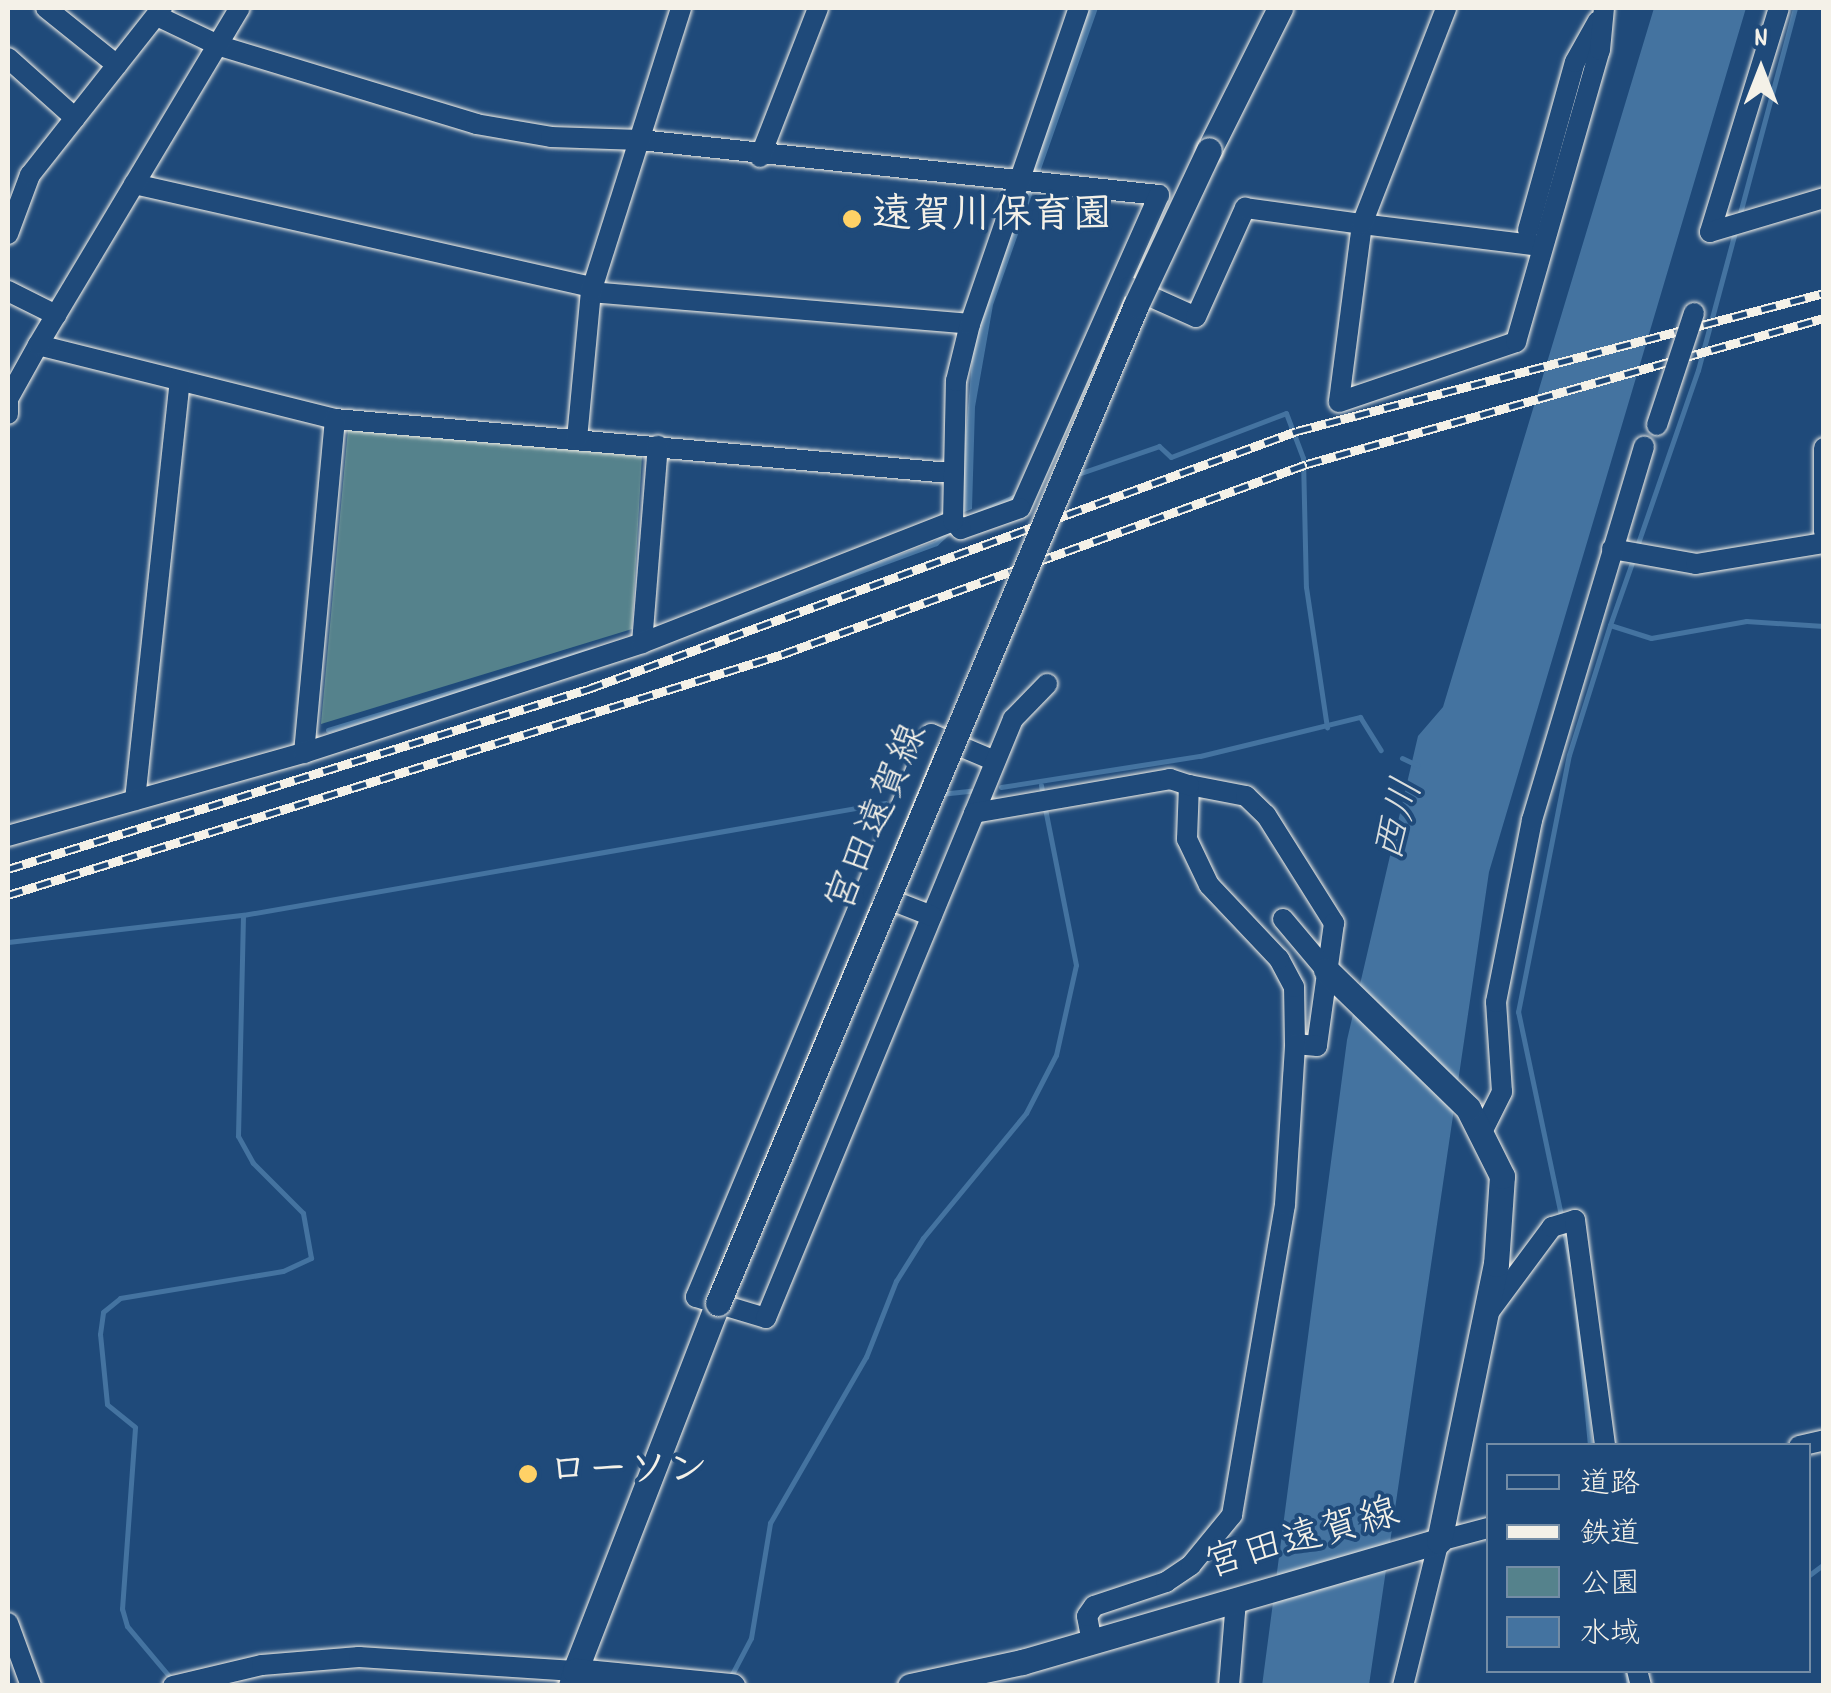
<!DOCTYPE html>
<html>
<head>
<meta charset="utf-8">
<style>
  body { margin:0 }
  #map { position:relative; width:1831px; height:1693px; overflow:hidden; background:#1f4a7a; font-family:Dekko,"Klee One",sans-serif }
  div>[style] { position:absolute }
  .green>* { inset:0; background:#55828c }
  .water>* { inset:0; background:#4473a0 }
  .stream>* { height:5px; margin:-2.5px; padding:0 2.5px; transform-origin:2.5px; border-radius:2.5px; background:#4473a0 }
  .roads { filter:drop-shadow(0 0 2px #f4f1e8) drop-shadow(0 0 2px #f4f1e8) }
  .minor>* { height:20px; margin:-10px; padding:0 10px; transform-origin:10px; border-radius:10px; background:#1f4a7a }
  .major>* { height:25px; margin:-12.5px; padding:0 12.5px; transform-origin:12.5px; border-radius:12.5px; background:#1f4a7a }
  .rail>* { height:9px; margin-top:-4.5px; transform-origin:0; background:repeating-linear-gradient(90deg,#1f4a7a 0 15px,#f4f1e8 0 30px); box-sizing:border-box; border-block:2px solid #f4f1e8 }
  .bridges { filter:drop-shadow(0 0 2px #f4f1e8) drop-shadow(0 0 2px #f4f1e8) }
  .minor-bridge>* { height:20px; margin:-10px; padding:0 10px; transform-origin:10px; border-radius:10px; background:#1f4a7a }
  .major-bridge>* { height:25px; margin:-12.5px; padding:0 12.5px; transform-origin:12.5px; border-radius:12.5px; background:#1f4a7a }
  .dots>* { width:28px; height:28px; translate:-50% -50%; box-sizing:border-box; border:5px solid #1f4a7a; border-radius:50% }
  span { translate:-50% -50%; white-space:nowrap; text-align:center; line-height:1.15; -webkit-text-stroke:8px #1f4a7a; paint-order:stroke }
  .poi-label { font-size:40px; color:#f4f1e8; font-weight:700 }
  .left { translate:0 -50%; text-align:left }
  .street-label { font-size:40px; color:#f4f1e8 }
  .water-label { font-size:42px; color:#dadedd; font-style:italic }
  .frame { position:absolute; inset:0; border:10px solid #f4f1e8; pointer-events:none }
  .legend { position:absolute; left:1486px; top:1443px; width:325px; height:230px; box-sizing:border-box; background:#1f4a7a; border:2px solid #748da6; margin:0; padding:12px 18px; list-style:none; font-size:30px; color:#f4f1e8 }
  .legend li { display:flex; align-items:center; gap:20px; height:50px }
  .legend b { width:50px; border:2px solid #748da6 }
  .north { position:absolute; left:1711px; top:20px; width:100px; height:100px; -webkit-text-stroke:8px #1f4a7a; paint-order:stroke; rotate:0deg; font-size:28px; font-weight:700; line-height:40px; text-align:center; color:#f4f1e8 }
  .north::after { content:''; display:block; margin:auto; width:35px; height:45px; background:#f4f1e8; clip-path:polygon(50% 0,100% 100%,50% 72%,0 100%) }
</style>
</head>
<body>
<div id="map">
  <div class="green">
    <i style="clip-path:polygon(348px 429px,642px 456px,632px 629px,321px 724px)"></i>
  </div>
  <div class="water">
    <i style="clip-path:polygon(1087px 8px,1098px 8px,993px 305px,975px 407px,972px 509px,959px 514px,974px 337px)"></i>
    <i style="clip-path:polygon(1654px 8px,1746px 8px,1489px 872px,1369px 1685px,1262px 1686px,1347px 1040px,1418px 736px,1443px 707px)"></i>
  </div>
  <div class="stream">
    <i style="left:1739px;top:217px;width:216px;rotate:-75deg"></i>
    <i style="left:1075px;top:475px;width:89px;rotate:-19deg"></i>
    <i style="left:1159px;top:446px;width:16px;rotate:43deg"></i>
    <i style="left:1171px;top:457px;width:123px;rotate:-20.9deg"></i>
    <i style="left:1286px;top:413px;width:48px;rotate:69.3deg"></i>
    <i style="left:1303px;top:458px;width:129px;rotate:88.7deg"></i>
    <i style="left:1306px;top:587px;width:142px;rotate:81.5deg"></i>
    <i style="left:960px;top:521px;width:64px;rotate:-24.1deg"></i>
    <i style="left:1637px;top:546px;width:186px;rotate:-70.9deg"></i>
    <i style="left:1698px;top:370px;width:143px;rotate:-75deg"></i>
    <i style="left:1610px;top:625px;width:72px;rotate:-70.6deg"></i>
    <i style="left:709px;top:627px;width:242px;rotate:-20.3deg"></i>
    <i style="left:936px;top:543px;width:16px;rotate:-43deg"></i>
    <i style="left:328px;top:730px;width:277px;rotate:-17deg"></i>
    <i style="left:1402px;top:758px;width:17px;rotate:25deg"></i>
    <i style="left:1041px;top:785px;width:12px;rotate:81deg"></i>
    <i style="left:1001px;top:787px;width:201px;rotate:-8.9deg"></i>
    <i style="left:1200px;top:756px;width:165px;rotate:-13.7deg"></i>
    <i style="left:1360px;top:717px;width:39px;rotate:58deg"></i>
    <i style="left:940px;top:794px;width:31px;rotate:-6deg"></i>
    <i style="left:8px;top:942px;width:237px;rotate:-6.6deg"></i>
    <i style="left:243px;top:915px;width:652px;rotate:-9.9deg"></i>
    <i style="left:1562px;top:1220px;width:213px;rotate:-101.9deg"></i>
    <i style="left:1518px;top:1012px;width:262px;rotate:-78.8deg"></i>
    <i style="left:1569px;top:755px;width:136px;rotate:-72.5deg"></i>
    <i style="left:1610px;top:625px;width:43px;rotate:17.6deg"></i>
    <i style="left:1651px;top:638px;width:97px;rotate:-10.1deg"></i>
    <i style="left:1746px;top:621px;width:78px;rotate:3.7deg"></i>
    <i style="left:1564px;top:1231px;width:34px;rotate:78deg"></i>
    <i style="left:1576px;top:1300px;width:147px;rotate:84.5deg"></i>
    <i style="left:1808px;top:1576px;width:20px;rotate:-37deg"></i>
    <i style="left:1627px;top:1670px;width:16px;rotate:83deg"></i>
    <i style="left:730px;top:1678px;width:45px;rotate:-62.3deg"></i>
    <i style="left:751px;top:1638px;width:117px;rotate:-80.6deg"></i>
    <i style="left:770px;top:1523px;width:192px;rotate:-60deg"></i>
    <i style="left:866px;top:1357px;width:82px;rotate:-68.5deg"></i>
    <i style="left:896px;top:1281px;width:51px;rotate:-57.9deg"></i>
    <i style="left:923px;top:1238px;width:162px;rotate:-50.5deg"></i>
    <i style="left:1026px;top:1113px;width:65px;rotate:-62.7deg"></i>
    <i style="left:1056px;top:1055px;width:92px;rotate:-77.5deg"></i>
    <i style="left:1076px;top:965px;width:160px;rotate:-101.2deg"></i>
    <i style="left:174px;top:1682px;width:73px;rotate:-130deg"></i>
    <i style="left:127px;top:1626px;width:18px;rotate:-106deg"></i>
    <i style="left:122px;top:1609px;width:182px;rotate:-85.9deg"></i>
    <i style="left:135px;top:1427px;width:36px;rotate:-141deg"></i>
    <i style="left:107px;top:1404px;width:70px;rotate:-95.7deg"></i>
    <i style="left:100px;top:1334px;width:22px;rotate:-82deg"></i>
    <i style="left:103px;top:1312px;width:22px;rotate:-39deg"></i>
    <i style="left:120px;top:1298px;width:165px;rotate:-9.4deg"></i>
    <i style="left:283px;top:1271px;width:31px;rotate:-25deg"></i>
    <i style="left:311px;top:1258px;width:46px;rotate:-100.1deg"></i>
    <i style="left:303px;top:1213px;width:71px;rotate:-135deg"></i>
    <i style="left:253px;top:1163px;width:31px;rotate:-119deg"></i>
    <i style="left:238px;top:1136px;width:221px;rotate:-88.7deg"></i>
  </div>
  <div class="roads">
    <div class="minor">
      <i style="left:46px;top:8px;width:91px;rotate:38.8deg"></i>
      <i style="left:157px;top:16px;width:70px;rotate:25.5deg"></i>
      <i style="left:220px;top:46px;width:268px;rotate:16.9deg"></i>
      <i style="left:476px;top:124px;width:76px;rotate:9.8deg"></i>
      <i style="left:551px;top:137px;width:89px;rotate:1.9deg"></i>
      <i style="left:640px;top:140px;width:522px;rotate:6.05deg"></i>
      <i style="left:1159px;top:195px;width:342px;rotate:113.9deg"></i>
      <i style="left:1020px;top:508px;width:63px;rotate:160.4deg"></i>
      <i style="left:961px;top:529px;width:11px;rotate:-135deg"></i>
      <i style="left:8px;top:58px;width:90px;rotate:41.8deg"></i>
      <i style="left:760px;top:157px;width:160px;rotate:-68.7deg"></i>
      <i style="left:134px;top:184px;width:469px;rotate:12.7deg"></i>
      <i style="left:1528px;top:230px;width:174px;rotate:-74.4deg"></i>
      <i style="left:1575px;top:62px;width:47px;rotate:-60.7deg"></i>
      <i style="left:1710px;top:232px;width:234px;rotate:-72.9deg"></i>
      <i style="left:1710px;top:232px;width:119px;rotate:-16.6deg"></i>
      <i style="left:8px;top:234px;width:63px;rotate:-69.6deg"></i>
      <i style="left:30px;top:175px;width:213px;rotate:-51.7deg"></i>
      <i style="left:1541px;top:246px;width:180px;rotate:-173deg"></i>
      <i style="left:1362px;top:224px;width:179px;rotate:97.4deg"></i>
      <i style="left:1339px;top:402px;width:187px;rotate:-18.7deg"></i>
      <i style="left:1516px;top:342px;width:304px;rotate:-74deg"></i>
      <i style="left:1600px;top:50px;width:42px;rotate:-84.6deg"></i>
      <i style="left:1129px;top:287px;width:73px;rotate:24.1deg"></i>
      <i style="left:1196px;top:317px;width:120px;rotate:-65.8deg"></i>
      <i style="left:1245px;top:208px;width:118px;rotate:7.8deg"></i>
      <i style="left:1362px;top:224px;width:232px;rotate:-68.7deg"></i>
      <i style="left:8px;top:291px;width:54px;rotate:26.6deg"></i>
      <i style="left:591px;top:292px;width:380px;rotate:4.8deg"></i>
      <i style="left:38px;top:345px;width:306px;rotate:14deg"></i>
      <i style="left:335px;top:419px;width:617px;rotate:5.02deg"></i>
      <i style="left:8px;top:414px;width:15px;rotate:-90deg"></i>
      <i style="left:8px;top:399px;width:62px;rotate:-60.9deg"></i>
      <i style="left:38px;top:345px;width:393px;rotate:-59.1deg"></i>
      <i style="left:577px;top:439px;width:148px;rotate:-84.6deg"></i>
      <i style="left:591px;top:292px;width:298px;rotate:-72.4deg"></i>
      <i style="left:1824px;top:448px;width:84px;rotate:90deg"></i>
      <i style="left:1612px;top:549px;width:85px;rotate:10.1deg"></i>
      <i style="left:1696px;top:564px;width:130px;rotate:-9.3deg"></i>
      <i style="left:642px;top:643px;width:198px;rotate:-85.4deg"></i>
      <i style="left:304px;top:753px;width:335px;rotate:-84.7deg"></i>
      <i style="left:995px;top:761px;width:69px;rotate:-157.1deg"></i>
      <i style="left:931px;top:734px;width:610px;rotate:112.66deg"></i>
      <i style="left:696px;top:1297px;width:73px;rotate:16.7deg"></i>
      <i style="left:766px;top:1318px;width:648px;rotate:-67.59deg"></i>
      <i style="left:1013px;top:719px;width:49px;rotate:-45.8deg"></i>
      <i style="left:1189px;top:785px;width:58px;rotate:10.9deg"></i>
      <i style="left:1246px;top:796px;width:28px;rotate:44deg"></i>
      <i style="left:1266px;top:815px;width:128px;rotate:57.8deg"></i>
      <i style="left:1334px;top:923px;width:124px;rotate:97.9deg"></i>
      <i style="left:1317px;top:1046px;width:22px;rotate:-175deg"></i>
      <i style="left:1295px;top:1044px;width:57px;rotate:-91deg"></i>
      <i style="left:1294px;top:987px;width:32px;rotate:-118deg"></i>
      <i style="left:1279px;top:959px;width:102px;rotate:-133.4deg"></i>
      <i style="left:1209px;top:885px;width:51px;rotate:-115.6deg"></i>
      <i style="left:1187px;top:839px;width:54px;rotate:-87.9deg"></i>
      <i style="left:135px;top:800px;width:420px;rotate:-83.9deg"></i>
      <i style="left:974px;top:813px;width:199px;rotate:-9.8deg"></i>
      <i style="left:1170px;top:779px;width:20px;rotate:18deg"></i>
      <i style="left:8px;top:836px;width:307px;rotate:-15.7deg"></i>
      <i style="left:304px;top:753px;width:355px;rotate:-18deg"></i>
      <i style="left:642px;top:643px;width:334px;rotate:-21.4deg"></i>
      <i style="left:953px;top:521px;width:140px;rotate:-88.8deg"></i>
      <i style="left:956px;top:381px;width:59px;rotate:-76.2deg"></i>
      <i style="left:970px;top:324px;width:334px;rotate:-71deg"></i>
      <i style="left:873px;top:893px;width:63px;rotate:21.3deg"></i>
      <i style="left:1283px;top:919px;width:67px;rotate:49.9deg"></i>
      <i style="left:1482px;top:1132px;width:45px;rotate:-63.4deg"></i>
      <i style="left:1502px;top:1092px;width:90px;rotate:-93.8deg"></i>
      <i style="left:1496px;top:1002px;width:186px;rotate:-78.8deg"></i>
      <i style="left:1532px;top:820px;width:390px;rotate:-73.3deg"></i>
      <i style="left:1486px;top:1316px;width:111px;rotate:-53.4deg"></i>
      <i style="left:1552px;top:1227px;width:24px;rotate:-17deg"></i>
      <i style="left:1575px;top:1220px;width:228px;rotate:82.4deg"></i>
      <i style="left:1799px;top:1446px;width:26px;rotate:-13deg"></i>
      <i style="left:8px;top:1623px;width:67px;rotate:69.9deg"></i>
      <i style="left:1092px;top:1642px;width:26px;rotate:-101deg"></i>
      <i style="left:1087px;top:1616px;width:12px;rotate:-55deg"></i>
      <i style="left:1094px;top:1606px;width:76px;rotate:-18.4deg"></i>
      <i style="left:1166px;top:1582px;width:30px;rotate:-34deg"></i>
      <i style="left:1191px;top:1565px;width:65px;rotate:-50.6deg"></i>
      <i style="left:1232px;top:1515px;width:314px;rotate:-80.3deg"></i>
      <i style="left:1285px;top:1205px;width:161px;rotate:-86.4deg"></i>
      <i style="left:1637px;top:1670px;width:16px;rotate:76deg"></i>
      <i style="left:173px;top:1686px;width:91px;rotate:-13.3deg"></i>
      <i style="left:262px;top:1665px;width:97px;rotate:-4.7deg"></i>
      <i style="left:359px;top:1657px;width:216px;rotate:3.7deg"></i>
      <i style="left:1229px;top:1686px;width:85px;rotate:-85.3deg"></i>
      <i style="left:1403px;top:1686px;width:149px;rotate:-76.1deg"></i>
      <i style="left:1439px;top:1541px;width:51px;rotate:-14.9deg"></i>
    </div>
    <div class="major">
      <i style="left:1209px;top:150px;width:159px;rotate:-63.4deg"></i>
      <i style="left:575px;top:1671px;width:395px;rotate:-68.8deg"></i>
      <i style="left:571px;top:1686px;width:16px;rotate:-75deg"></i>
      <i style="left:575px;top:1671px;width:158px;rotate:5.5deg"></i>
      <i style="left:910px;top:1686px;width:115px;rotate:-12.1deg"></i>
      <i style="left:1022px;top:1662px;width:434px;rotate:-16.2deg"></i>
      <i style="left:1439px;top:1541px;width:283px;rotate:-78.4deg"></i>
      <i style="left:1496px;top:1264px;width:88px;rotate:-86.1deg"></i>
      <i style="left:1502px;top:1176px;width:76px;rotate:-116.6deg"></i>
      <i style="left:1468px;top:1108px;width:198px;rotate:-135.8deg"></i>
    </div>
  </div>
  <div class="rail">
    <i style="left:8px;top:869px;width:607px;rotate:-17.24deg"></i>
    <i style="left:588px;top:689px;width:754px;rotate:-20deg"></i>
    <i style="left:1297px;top:431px;width:545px;rotate:-14.67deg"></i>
    <i style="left:8px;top:895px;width:812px;rotate:-17.27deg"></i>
    <i style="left:783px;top:654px;width:557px;rotate:-19.93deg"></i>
    <i style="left:1307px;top:464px;width:537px;rotate:-15.77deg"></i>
  </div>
  <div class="bridges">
    <div class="minor-bridge">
      <i style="left:1657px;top:425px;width:118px;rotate:-71.7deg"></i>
    </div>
    <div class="major-bridge">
      <i style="left:718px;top:1303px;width:1082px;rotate:-67.27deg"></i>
      <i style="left:1136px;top:305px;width:171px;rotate:-64.8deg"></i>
    </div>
  </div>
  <div class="dots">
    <i style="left:852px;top:219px;background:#ffd166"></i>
    <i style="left:528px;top:1474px;background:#ffd166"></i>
  </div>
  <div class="poi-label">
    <span class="left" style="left:872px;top:219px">遠賀川保育園</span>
    <span class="left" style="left:548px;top:1474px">ローソン</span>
  </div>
  <div class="street-label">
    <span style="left:880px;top:819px;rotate:-67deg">宮田遠賀線</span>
    <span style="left:1303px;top:1542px;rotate:-16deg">宮田遠賀線</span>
  </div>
  <div class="water-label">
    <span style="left:1402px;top:821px;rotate:-75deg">西川</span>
  </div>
  <div class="frame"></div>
  <ul class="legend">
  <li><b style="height:12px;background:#1f4a7a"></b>道路</li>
  <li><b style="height:12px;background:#f4f1e8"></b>鉄道</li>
  <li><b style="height:28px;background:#55828c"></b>公園</li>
  <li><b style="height:28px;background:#4473a0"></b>水域</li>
  </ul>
  <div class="north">N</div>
</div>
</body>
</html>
